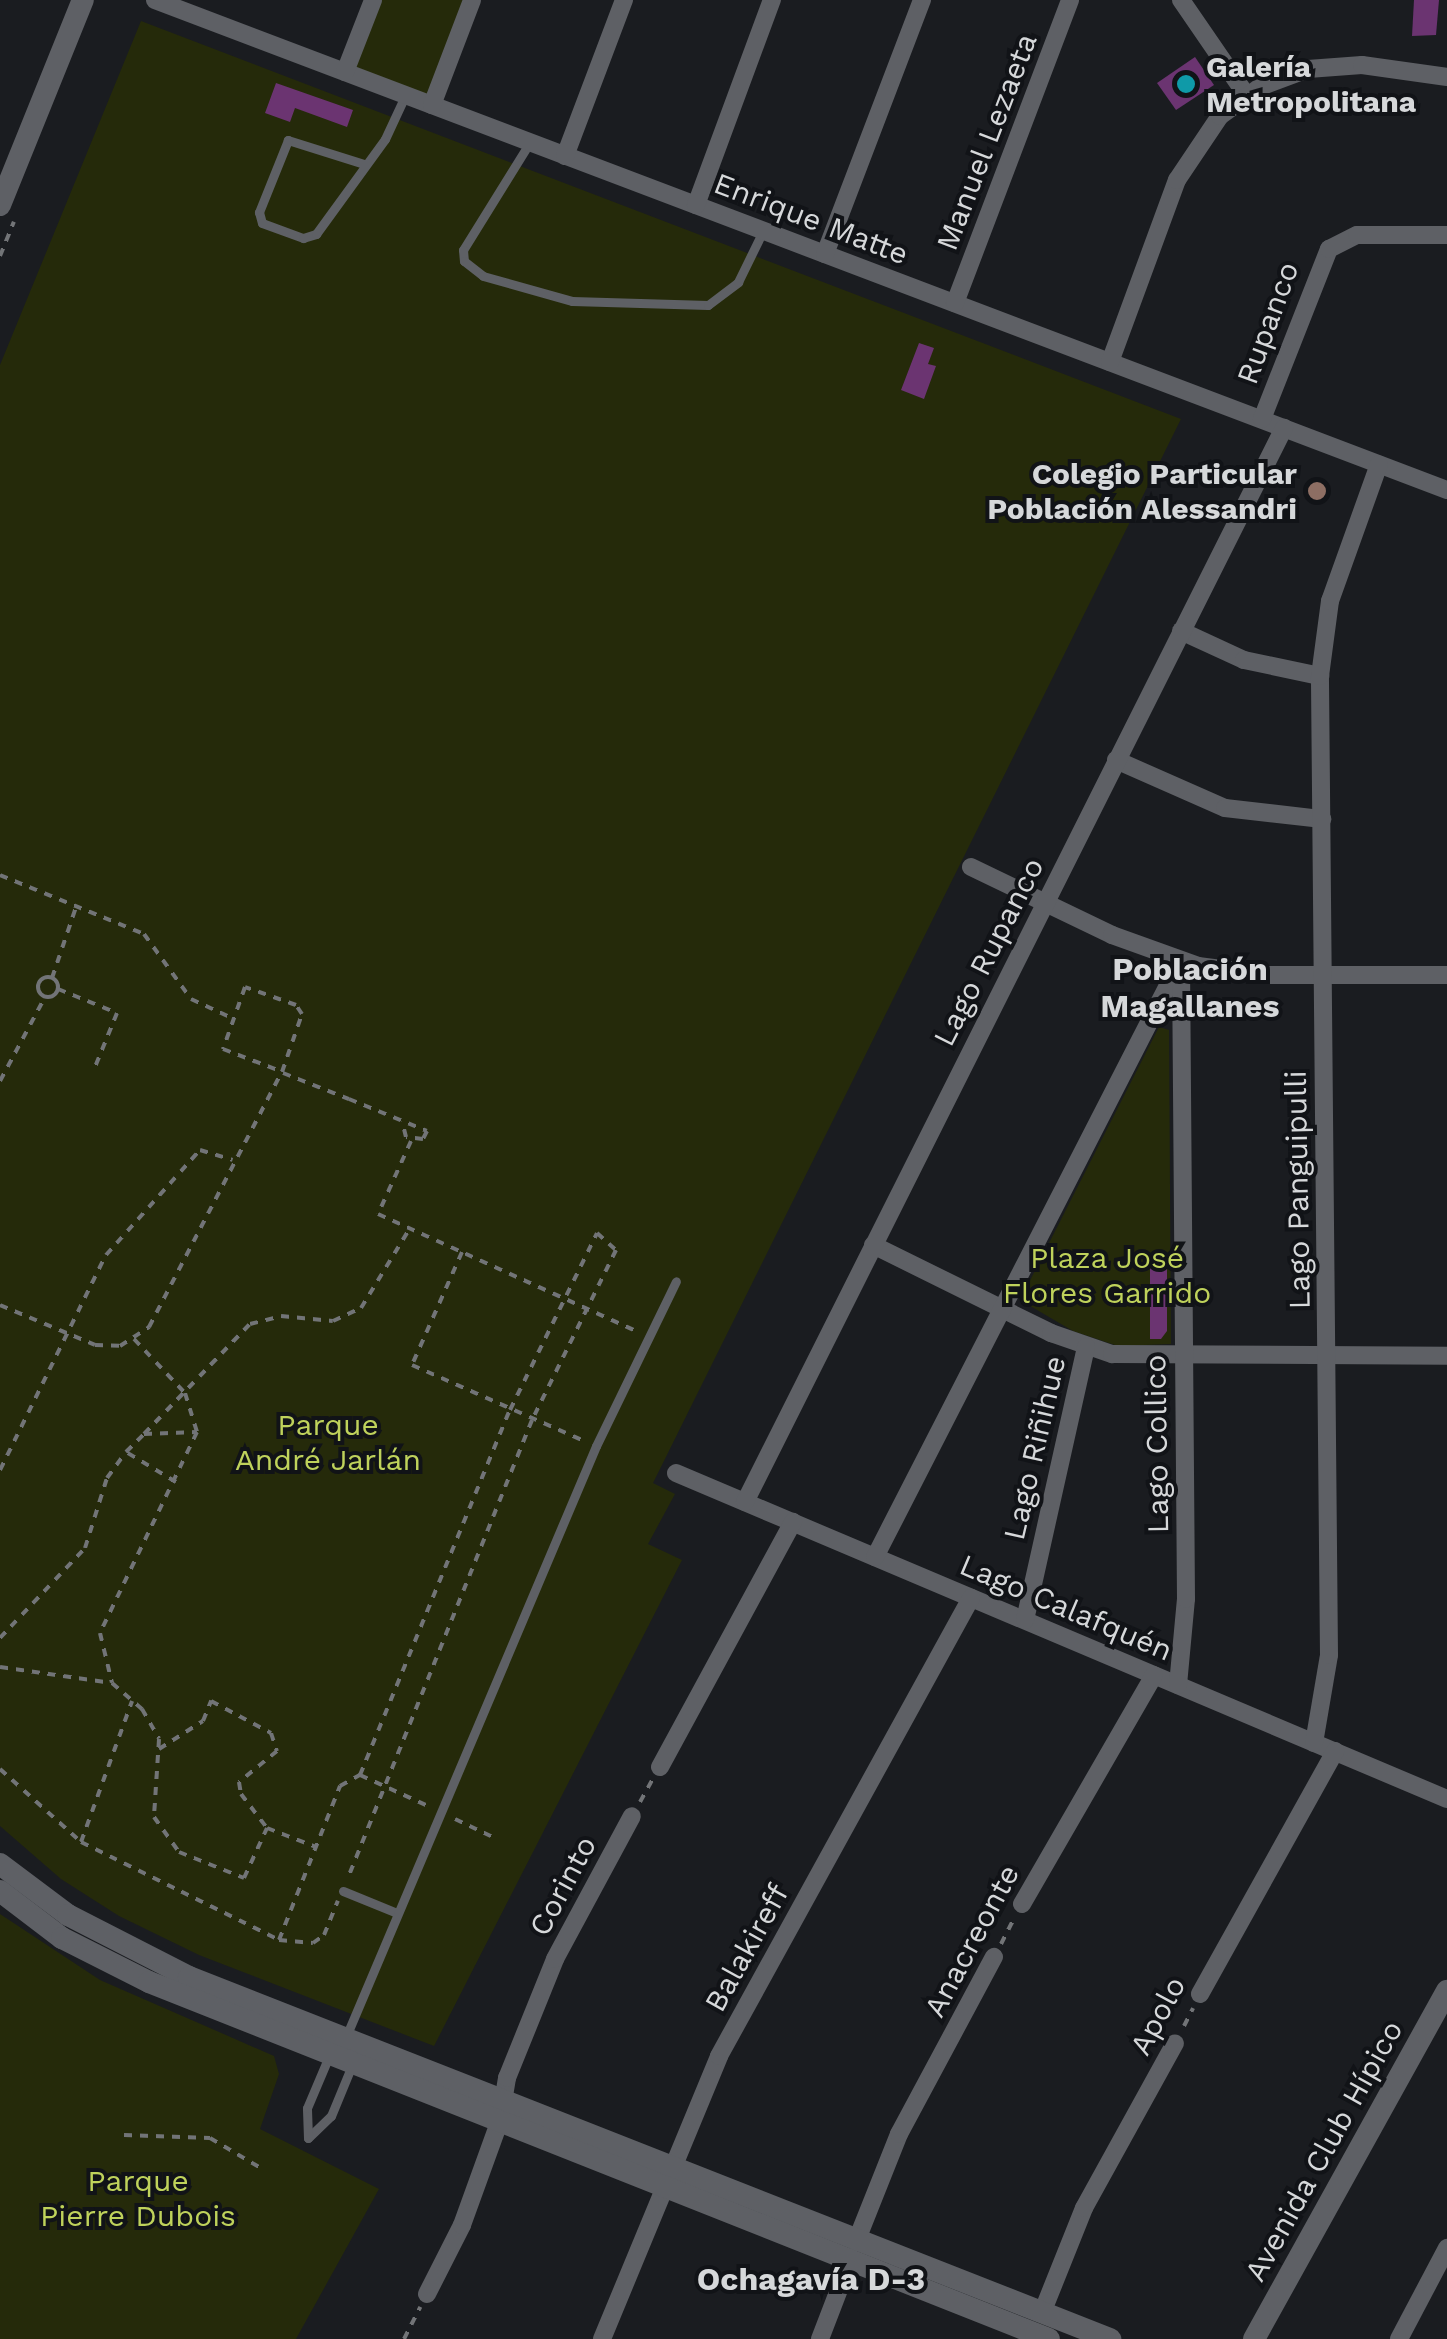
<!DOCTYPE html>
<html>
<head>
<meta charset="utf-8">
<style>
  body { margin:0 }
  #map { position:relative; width:1447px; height:2339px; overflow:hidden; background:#1a1c20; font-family:"Work Sans",sans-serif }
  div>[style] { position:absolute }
  .green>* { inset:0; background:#252a0a }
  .building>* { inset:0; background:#6b3471 }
  .path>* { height:4px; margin-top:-2px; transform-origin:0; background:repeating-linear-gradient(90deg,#727477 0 8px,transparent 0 16px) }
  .path>.ring { margin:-2px; padding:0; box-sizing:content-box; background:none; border:4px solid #727477; border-radius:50% }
  .lane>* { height:9px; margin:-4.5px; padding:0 4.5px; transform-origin:4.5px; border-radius:4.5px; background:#5e6065 }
  .street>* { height:18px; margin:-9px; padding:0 9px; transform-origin:9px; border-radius:9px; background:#5e6065 }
  .secondary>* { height:22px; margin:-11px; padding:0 11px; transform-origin:11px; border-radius:11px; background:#5e6065 }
  .dots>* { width:28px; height:28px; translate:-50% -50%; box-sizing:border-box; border:5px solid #111317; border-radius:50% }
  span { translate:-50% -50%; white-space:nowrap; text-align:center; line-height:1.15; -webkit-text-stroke:8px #111317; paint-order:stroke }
  .poi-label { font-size:30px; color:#d6d8da; font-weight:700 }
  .left { translate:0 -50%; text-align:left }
  .right { translate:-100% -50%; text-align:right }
  .street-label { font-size:30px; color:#d6d8da }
  .park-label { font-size:30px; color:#bfd25b }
  .neighbourhood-label { font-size:32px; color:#d6d8da; font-weight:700 }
</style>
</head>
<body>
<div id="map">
  <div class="green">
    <i style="clip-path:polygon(378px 0,466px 0,430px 97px,352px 68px)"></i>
    <i style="clip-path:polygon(141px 21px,1181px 419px,653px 1483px,675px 1494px,648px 1544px,682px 1560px,434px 2046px,199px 1955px,119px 1916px,61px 1879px,0 1826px,0 365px)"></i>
    <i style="clip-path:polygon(1159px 1027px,1169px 1030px,1171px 1344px,1118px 1346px,1073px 1331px,1020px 1300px)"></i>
    <i style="clip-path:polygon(0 1914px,100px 1980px,274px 2056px,279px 2074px,260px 2129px,379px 2189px,296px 2339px,0 2339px)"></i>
  </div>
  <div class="building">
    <i style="clip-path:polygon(1414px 0,1439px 0,1436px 35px,1412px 36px)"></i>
    <i style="clip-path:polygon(1195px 57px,1214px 85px,1176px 110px,1157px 83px)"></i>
    <i style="clip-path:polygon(276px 83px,353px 110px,347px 127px,295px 108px,290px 122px,265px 113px)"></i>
    <i style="clip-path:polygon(919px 343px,934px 348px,928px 364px,936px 366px,924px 399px,901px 390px)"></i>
    <i style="clip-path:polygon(1150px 1266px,1167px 1267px,1167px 1331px,1161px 1339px,1150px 1339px)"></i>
  </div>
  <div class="path">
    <i style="left:0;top:256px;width:37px;rotate:-68deg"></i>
    <i style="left:0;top:875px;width:156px;rotate:22.3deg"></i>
    <i style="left:144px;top:934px;width:80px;rotate:54.1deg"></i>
    <i style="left:191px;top:999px;width:47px;rotate:24.9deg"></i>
    <i class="ring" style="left:38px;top:977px;width:16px;height:16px"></i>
    <i style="left:52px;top:978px;width:75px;rotate:-71.3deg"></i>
    <i style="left:58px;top:989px;width:64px;rotate:22.1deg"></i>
    <i style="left:117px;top:1013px;width:58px;rotate:112.2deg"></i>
    <i style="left:283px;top:1073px;width:71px;rotate:21.5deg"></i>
    <i style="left:349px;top:1099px;width:84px;rotate:22.3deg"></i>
    <i style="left:427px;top:1131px;width:9px;rotate:117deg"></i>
    <i style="left:423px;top:1139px;width:17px;rotate:-173deg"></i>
    <i style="left:406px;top:1137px;width:16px;rotate:-104deg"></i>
    <i style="left:0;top:1081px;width:95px;rotate:-61.8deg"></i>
    <i style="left:411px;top:1141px;width:80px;rotate:114.3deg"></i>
    <i style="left:378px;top:1214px;width:283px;rotate:24.4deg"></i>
    <i style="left:462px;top:1252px;width:124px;rotate:113.9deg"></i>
    <i style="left:412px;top:1365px;width:186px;rotate:23.8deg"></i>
    <i style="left:0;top:1305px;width:103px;rotate:22.8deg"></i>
    <i style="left:95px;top:1345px;width:25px;rotate:2deg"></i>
    <i style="left:120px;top:1346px;width:35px;rotate:-33deg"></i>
    <i style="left:149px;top:1327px;width:288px;rotate:-62.5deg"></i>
    <i style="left:282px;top:1072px;width:61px;rotate:-71deg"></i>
    <i style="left:302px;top:1014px;width:11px;rotate:-124deg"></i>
    <i style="left:296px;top:1005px;width:54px;rotate:-160.6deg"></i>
    <i style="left:245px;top:987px;width:66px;rotate:109.5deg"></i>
    <i style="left:223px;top:1049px;width:61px;rotate:21.1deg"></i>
    <i style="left:134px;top:1339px;width:74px;rotate:46.6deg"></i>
    <i style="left:185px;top:1393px;width:41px;rotate:72.9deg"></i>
    <i style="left:197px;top:1432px;width:223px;rotate:115.8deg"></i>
    <i style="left:100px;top:1633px;width:51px;rotate:76.5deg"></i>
    <i style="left:112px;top:1683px;width:40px;rotate:41deg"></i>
    <i style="left:142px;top:1709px;width:34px;rotate:60deg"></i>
    <i style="left:159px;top:1739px;width:78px;rotate:93.7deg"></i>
    <i style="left:154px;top:1817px;width:43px;rotate:54.5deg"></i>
    <i style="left:179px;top:1852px;width:70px;rotate:21.8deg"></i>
    <i style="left:244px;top:1878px;width:55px;rotate:-65.3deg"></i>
    <i style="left:267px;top:1828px;width:53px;rotate:21.2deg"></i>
    <i style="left:144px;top:1434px;width:153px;rotate:-46.1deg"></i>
    <i style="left:250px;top:1324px;width:32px;rotate:-14deg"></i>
    <i style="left:281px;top:1316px;width:52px;rotate:5.5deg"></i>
    <i style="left:333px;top:1321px;width:31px;rotate:-25deg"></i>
    <i style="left:361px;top:1308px;width:94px;rotate:-58.5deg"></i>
    <i style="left:0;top:1470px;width:240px;rotate:-63.8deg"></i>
    <i style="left:106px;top:1255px;width:141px;rotate:-48.2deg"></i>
    <i style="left:200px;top:1150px;width:34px;rotate:17deg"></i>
    <i style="left:176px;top:1482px;width:58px;rotate:-149deg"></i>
    <i style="left:126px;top:1452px;width:25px;rotate:-45deg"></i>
    <i style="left:144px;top:1434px;width:53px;rotate:-2.2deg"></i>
    <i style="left:0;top:1638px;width:124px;rotate:-46.6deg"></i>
    <i style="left:85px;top:1548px;width:73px;rotate:-72.6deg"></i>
    <i style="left:107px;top:1478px;width:32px;rotate:-54deg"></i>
    <i style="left:0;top:1667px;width:113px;rotate:8.1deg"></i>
    <i style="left:159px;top:1749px;width:52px;rotate:-32.5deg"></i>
    <i style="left:203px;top:1721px;width:22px;rotate:-68deg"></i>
    <i style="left:211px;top:1701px;width:68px;rotate:28.1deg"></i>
    <i style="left:271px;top:1733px;width:19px;rotate:72deg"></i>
    <i style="left:277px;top:1751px;width:49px;rotate:140.8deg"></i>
    <i style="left:239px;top:1782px;width:12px;rotate:81deg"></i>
    <i style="left:241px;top:1794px;width:43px;rotate:52.6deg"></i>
    <i style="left:0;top:1769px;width:109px;rotate:42deg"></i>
    <i style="left:81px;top:1842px;width:221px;rotate:26.3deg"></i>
    <i style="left:279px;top:1940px;width:34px;rotate:5deg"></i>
    <i style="left:313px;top:1943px;width:14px;rotate:-36deg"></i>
    <i style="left:324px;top:1935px;width:37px;rotate:-68deg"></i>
    <i style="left:360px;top:1775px;width:75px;rotate:24.5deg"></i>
    <i style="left:640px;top:1802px;width:25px;rotate:-61deg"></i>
    <i style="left:455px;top:1819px;width:47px;rotate:25.5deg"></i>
    <i style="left:81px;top:1842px;width:150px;rotate:-70.1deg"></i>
    <i style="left:279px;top:1940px;width:166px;rotate:-68.4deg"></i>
    <i style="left:340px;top:1786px;width:23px;rotate:-29deg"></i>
    <i style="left:360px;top:1775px;width:395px;rotate:-67.7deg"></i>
    <i style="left:510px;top:1410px;width:197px;rotate:-63.8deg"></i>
    <i style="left:597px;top:1233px;width:25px;rotate:42deg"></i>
    <i style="left:616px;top:1250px;width:190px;rotate:116.3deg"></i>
    <i style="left:532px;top:1420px;width:494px;rotate:111.9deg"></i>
    <i style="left:1001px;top:1944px;width:30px;rotate:-63deg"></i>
    <i style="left:1184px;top:2026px;width:20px;rotate:-63deg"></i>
    <i style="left:124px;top:2135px;width:86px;rotate:2deg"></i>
    <i style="left:210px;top:2138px;width:57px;rotate:30.6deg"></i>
    <i style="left:404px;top:2339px;width:36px;rotate:-63deg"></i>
  </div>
  <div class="lane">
    <i style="left:530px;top:142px;width:127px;rotate:121.8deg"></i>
    <i style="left:463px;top:250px;width:11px;rotate:85deg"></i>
    <i style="left:464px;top:261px;width:24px;rotate:38deg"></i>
    <i style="left:483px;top:276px;width:92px;rotate:15.7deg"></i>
    <i style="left:572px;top:301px;width:136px;rotate:1.7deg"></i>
    <i style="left:708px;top:305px;width:38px;rotate:-37deg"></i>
    <i style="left:738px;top:282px;width:57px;rotate:-63.9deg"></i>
    <i style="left:364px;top:164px;width:80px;rotate:-162.5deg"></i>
    <i style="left:288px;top:140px;width:78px;rotate:111.9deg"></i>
    <i style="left:259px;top:212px;width:11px;rotate:75deg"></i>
    <i style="left:262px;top:223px;width:44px;rotate:20.1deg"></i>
    <i style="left:303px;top:238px;width:14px;rotate:-17deg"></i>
    <i style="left:316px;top:234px;width:117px;rotate:-54deg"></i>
    <i style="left:385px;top:139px;width:47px;rotate:-65.1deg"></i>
    <i style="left:343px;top:1891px;width:58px;rotate:22.2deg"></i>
    <i style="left:345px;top:2039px;width:644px;rotate:-67.06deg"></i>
    <i style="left:596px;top:1446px;width:183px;rotate:-64.1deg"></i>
    <i style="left:308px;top:2138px;width:32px;rotate:-44deg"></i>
    <i style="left:331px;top:2116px;width:55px;rotate:-67.6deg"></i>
    <i style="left:308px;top:2138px;width:30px;rotate:-92deg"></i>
    <i style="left:307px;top:2108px;width:56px;rotate:-67.1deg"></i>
  </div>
  <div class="street">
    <i style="left:155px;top:0;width:1382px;rotate:20.77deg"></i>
    <i style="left:1181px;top:0;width:116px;rotate:55.5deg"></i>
    <i style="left:345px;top:72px;width:77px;rotate:-68.7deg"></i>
    <i style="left:432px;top:105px;width:112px;rotate:-69.1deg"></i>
    <i style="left:565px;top:156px;width:167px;rotate:-69.3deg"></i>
    <i style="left:696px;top:205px;width:219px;rotate:-69.7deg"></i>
    <i style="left:825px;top:254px;width:272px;rotate:-69.1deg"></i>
    <i style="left:955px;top:303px;width:324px;rotate:-69.2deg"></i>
    <i style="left:1110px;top:362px;width:194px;rotate:-69.8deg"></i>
    <i style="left:1177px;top:180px;width:77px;rotate:-56.1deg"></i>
    <i style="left:1220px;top:116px;width:49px;rotate:-35.9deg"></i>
    <i style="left:1260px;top:87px;width:51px;rotate:-20.6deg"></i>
    <i style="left:1308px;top:69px;width:54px;rotate:-4.2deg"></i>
    <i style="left:1362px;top:65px;width:86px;rotate:8deg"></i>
    <i style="left:1262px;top:419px;width:183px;rotate:-68.5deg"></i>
    <i style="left:1329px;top:249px;width:31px;rotate:-27deg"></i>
    <i style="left:1357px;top:235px;width:90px"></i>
    <i style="left:1181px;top:631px;width:69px;rotate:24.7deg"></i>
    <i style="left:1244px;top:660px;width:78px;rotate:11.9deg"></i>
    <i style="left:1116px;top:760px;width:119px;rotate:23.8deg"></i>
    <i style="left:1225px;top:808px;width:98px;rotate:6.5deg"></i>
    <i style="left:971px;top:867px;width:157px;rotate:25.7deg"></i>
    <i style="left:1112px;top:935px;width:91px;rotate:19.8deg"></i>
    <i style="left:1198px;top:966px;width:71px;rotate:7.3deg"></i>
    <i style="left:1268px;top:975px;width:179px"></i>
    <i style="left:873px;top:1245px;width:199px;rotate:26.3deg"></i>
    <i style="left:1051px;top:1333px;width:65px;rotate:19deg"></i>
    <i style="left:1112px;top:1354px;width:335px;rotate:0.3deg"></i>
    <i style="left:676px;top:1473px;width:837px;rotate:22.92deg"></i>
    <i style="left:745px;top:1502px;width:1202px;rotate:-63.35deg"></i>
    <i style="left:875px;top:1557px;width:664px;rotate:-62.86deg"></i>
    <i style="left:1025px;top:1620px;width:280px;rotate:-77.4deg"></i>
    <i style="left:1178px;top:1685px;width:86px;rotate:-84.7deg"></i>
    <i style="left:1186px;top:1599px;width:638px;rotate:-90.45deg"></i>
    <i style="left:1314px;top:1743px;width:89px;rotate:-80.3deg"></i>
    <i style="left:1329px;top:1655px;width:979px;rotate:-90.53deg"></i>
    <i style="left:1320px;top:676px;width:76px;rotate:-82.4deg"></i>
    <i style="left:1330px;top:601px;width:145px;rotate:-70.3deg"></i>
    <i style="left:660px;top:1767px;width:279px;rotate:-61.5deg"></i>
    <i style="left:1022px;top:1904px;width:264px;rotate:-60deg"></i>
    <i style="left:1200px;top:1994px;width:278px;rotate:-60.9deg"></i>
    <i style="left:856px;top:2242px;width:116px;rotate:-68.3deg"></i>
    <i style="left:899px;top:2134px;width:201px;rotate:-61.8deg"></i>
    <i style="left:427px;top:2294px;width:77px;rotate:-63.1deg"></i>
    <i style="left:462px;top:2225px;width:112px;rotate:-70.1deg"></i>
    <i style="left:500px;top:2120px;width:43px;rotate:-80.5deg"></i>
    <i style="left:507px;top:2078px;width:128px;rotate:-68deg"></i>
    <i style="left:555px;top:1959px;width:162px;rotate:-61.7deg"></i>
    <i style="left:1042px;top:2313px;width:113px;rotate:-68.2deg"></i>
    <i style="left:1084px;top:2208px;width:188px;rotate:-61.1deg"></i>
    <i style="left:602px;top:2339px;width:306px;rotate:-67.5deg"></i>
    <i style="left:719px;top:2056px;width:523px;rotate:-61.18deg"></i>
    <i style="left:820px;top:2339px;width:84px;rotate:-69deg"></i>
    <i style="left:1399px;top:2339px;width:103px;rotate:-62.2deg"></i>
  </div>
  <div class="secondary">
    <i style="left:0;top:205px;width:221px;rotate:-68deg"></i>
    <i style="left:0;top:1864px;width:85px;rotate:36.9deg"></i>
    <i style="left:68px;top:1915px;width:136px;rotate:27.1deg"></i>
    <i style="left:189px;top:1977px;width:990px;rotate:21.46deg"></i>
    <i style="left:0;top:1891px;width:78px;rotate:37.2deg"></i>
    <i style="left:62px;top:1938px;width:97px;rotate:26.8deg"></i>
    <i style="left:149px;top:1982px;width:968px;rotate:21.64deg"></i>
    <i style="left:1254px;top:2339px;width:398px;rotate:-61deg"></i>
  </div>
  <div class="dots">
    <i style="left:1186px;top:84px;background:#0f9aa8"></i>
    <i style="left:1317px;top:491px;background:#8d6e63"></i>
  </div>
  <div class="poi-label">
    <span class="left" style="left:1206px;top:84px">Galería<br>Metropolitana</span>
    <span class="right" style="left:1297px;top:491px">Colegio Particular<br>Población Alessandri</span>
  </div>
  <div class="street-label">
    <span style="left:987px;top:142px;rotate:-69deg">Manuel Lezaeta</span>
    <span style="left:811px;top:219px;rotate:21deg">Enrique Matte</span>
    <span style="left:1268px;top:323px;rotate:-70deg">Rupanco</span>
    <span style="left:989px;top:952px;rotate:-63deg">Lago Rupanco</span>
    <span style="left:1298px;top:1190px;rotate:-91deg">Lago Panguipulli</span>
    <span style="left:1157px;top:1444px;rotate:-91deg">Lago Collico</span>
    <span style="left:1035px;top:1448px;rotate:-77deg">Lago Riñihue</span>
    <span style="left:1066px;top:1608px;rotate:23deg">Lago Calafquén</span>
    <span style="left:563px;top:1886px;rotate:-62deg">Corinto</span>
    <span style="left:972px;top:1941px;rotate:-62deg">Anacreonte</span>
    <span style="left:747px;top:1948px;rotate:-61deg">Balakireff</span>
    <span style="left:1158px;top:2016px;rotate:-62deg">Apolo</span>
    <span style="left:1324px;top:2151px;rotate:-61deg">Avenida Club Hípico</span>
  </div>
  <div class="park-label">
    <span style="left:1107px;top:1275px">Plaza José<br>Flores Garrido</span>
    <span style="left:328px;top:1442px">Parque<br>André Jarlán</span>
    <span style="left:138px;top:2198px">Parque<br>Pierre Dubois</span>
  </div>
  <div class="neighbourhood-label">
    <span style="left:1190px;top:988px">Población<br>Magallanes</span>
    <span style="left:811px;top:2279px">Ochagavía D-3</span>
  </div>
</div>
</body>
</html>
